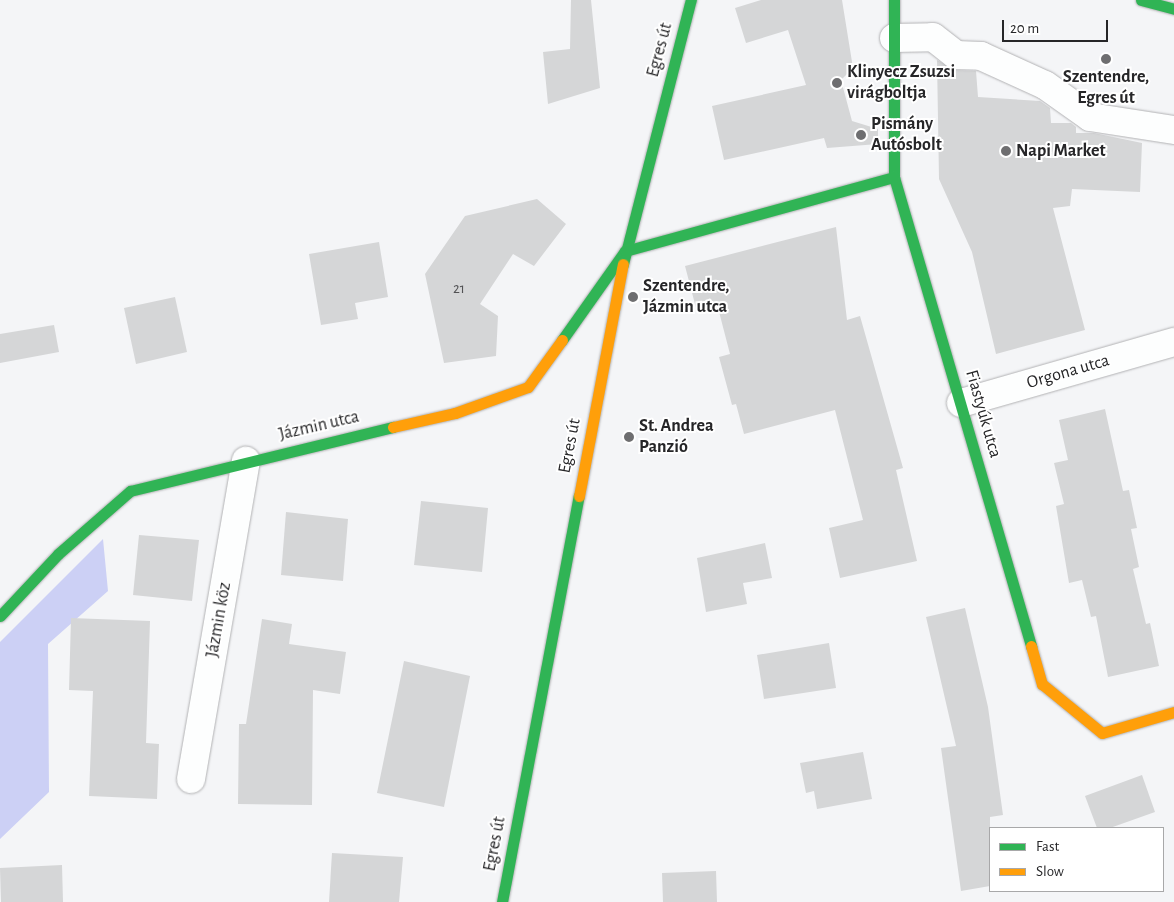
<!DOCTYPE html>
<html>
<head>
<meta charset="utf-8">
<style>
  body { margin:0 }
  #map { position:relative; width:1174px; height:902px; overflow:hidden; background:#f4f5f7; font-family:"Alegreya Sans",sans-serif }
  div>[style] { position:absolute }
  .forest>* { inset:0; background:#ccd0f5 }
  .building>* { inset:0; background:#d5d6d7 }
  .roads { filter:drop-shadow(0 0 1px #b2b2b4) drop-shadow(0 0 1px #b2b2b4) }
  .street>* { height:28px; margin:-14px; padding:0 14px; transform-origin:14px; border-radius:14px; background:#fdfefe }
  .fast>* { height:11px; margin:-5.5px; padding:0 5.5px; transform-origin:5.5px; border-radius:5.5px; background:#30b455 }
  .slow>* { height:11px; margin:-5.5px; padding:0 5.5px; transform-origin:5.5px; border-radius:5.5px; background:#ff9f0a }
  .dots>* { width:14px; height:14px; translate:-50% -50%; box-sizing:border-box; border:2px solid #fff; border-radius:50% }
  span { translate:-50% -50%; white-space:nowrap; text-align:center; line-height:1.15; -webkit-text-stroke:4px #fff; paint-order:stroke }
  .number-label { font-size:15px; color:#525254 }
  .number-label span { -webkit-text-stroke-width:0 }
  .street-label { font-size:18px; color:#262628 }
  .poi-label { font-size:18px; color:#262628; font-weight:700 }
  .left { translate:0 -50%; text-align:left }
  .legend { position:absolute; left:989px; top:827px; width:175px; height:65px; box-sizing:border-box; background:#fff; border:1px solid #a8a8a9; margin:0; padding:6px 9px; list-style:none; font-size:15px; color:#262628 }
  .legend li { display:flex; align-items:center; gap:10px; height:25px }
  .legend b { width:25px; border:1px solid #a8a8a9 }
  .scale { position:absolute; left:1002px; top:20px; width:106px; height:22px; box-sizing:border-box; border:2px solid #262628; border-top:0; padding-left:6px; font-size:15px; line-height:18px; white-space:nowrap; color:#262628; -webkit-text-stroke:4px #fff; paint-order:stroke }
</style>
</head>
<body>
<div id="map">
  <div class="forest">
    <i style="clip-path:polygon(103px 539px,108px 591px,48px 644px,49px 792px,0 839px,0 642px)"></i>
  </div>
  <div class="building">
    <i style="clip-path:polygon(571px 0,591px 0,600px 88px,548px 104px,543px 52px,570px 49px)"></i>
    <i style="clip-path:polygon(761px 0,842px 0,853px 68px,841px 80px,852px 121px,878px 129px,878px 144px,827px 148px,824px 138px,724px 160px,712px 106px,806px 85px,788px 30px,746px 43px,735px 8px)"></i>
    <i style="clip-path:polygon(937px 60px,955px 70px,976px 71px,978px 97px,1040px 101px,1050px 108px,1051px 123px,1071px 123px,1076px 127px,1076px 133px,1094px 133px,1142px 143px,1140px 192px,1072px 189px,1070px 206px,1053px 208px,1085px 330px,996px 354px,972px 252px,939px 179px)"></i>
    <i style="clip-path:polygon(537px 199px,566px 224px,534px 266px,513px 254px,480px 304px,498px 316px,496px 356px,444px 363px,425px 274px,465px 216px)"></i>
    <i style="clip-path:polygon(836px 227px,847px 320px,860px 316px,903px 468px,896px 470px,917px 561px,840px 578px,829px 528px,863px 520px,835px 410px,744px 434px,736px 404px,732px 405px,719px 357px,730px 354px,717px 304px,696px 308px,685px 266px)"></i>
    <i style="clip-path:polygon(379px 242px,388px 297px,355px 303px,358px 319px,321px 325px,309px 254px)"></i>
    <i style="clip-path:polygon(175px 297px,187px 352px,136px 364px,124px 308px)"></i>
    <i style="clip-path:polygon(54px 325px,59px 352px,0 363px,0 334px)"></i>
    <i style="clip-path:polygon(1105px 409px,1123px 491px,1129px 490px,1137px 528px,1131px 529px,1139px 567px,1133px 569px,1146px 624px,1150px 623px,1159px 666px,1108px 677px,1096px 616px,1091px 617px,1082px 580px,1069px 583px,1056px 506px,1064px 504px,1054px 463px,1068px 460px,1059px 420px)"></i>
    <i style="clip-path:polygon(421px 501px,488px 508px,482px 572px,414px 565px)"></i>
    <i style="clip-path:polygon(286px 512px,348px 519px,343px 581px,281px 575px)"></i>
    <i style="clip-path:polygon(139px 535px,199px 540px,192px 601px,133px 595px)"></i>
    <i style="clip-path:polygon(765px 543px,772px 578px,743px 583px,747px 604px,706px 612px,697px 558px)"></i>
    <i style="clip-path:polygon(965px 608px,988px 707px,1003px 815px,990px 817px,990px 886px,961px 891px,941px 748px,956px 746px,926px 617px)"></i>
    <i style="clip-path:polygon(71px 618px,150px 621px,146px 743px,159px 744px,157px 799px,89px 796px,93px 691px,69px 690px)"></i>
    <i style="clip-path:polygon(262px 619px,292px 624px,289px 644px,346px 652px,340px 694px,313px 690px,312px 805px,238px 804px,239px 724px,246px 724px)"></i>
    <i style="clip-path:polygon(829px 643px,836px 688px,764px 699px,757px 655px)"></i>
    <i style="clip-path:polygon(404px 661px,470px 676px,444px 807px,377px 793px)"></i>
    <i style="clip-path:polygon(863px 752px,872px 799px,817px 809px,814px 791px,806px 793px,800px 763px)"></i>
    <i style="clip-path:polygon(1142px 775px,1155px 812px,1110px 828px,1097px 828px,1085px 796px)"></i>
    <i style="clip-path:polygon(332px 853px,403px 857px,399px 902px,329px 902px)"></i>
    <i style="clip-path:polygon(62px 865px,63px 902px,1px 902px,0 868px)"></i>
    <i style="clip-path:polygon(716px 871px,717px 902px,663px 902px,662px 873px)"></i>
  </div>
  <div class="roads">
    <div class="street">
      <i style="left:894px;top:38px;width:39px;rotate:-1deg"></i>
      <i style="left:933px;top:37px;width:29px;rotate:38deg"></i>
      <i style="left:956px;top:55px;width:25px;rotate:2deg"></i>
      <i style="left:981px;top:56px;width:70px;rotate:24.4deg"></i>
      <i style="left:1045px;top:85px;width:55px;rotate:35.4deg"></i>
      <i style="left:1090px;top:117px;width:85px;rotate:8.8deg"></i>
      <i style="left:961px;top:403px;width:222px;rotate:-16deg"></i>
      <i style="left:191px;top:779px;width:323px;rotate:-80.2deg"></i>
    </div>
    <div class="fast">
      <i style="left:894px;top:0;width:177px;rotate:90deg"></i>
      <i style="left:894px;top:177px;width:489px;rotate:73.7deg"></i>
      <i style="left:1141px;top:0;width:34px;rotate:15deg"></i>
      <i style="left:623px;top:264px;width:273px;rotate:-75.6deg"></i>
      <i style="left:562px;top:340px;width:109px;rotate:-54.7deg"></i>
      <i style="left:625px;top:251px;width:279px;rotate:-15.4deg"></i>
      <i style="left:0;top:616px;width:85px;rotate:-46.9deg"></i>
      <i style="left:58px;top:554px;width:96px;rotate:-41.2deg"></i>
      <i style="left:130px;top:491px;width:271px;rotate:-13.7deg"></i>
      <i style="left:502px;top:902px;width:413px;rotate:-79.3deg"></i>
    </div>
    <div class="slow">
      <i style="left:393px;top:427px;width:64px;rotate:-12.7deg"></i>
      <i style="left:455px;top:413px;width:77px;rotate:-19.6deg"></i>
      <i style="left:528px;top:387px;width:58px;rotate:-54.1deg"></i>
      <i style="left:579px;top:496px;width:236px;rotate:-79.3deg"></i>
      <i style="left:1031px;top:646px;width:40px;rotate:74deg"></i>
      <i style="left:1042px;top:684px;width:77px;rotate:39.2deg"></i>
      <i style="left:1102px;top:733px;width:75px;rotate:-16.3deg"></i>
    </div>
  </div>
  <div class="dots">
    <i style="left:1106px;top:59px;background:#6e6e70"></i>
    <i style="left:837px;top:83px;background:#6e6e70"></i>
    <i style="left:861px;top:135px;background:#6e6e70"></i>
    <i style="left:1006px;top:151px;background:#6e6e70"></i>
    <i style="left:633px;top:297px;background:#6e6e70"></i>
    <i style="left:629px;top:437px;background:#6e6e70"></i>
  </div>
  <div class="number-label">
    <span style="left:459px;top:289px">21</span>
  </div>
  <div class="street-label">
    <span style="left:660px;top:50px;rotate:-75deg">Egres út</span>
    <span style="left:1068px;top:372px;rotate:-16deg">Orgona utca</span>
    <span style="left:983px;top:414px;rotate:74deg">Fiastyúk utca</span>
    <span style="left:319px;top:426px;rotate:-13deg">Jázmin utca</span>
    <span style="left:570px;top:446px;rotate:-79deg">Egres út</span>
    <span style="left:219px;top:620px;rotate:-80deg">Jázmin köz</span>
    <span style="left:495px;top:844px;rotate:-79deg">Egres út</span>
  </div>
  <div class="poi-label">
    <span class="left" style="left:847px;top:83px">Klinyecz Zsuzsi<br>virágboltja</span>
    <span style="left:1106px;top:88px">Szentendre,<br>Egres út</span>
    <span class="left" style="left:871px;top:135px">Pismány<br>Autósbolt</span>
    <span class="left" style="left:1016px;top:151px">Napi Market</span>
    <span class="left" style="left:643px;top:297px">Szentendre,<br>Jázmin utca</span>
    <span class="left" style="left:639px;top:437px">St. Andrea<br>Panzió</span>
  </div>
  <ul class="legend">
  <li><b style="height:6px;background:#30b455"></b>Fast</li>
  <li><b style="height:6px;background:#ff9f0a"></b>Slow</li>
  </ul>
  <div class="scale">20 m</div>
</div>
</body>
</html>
